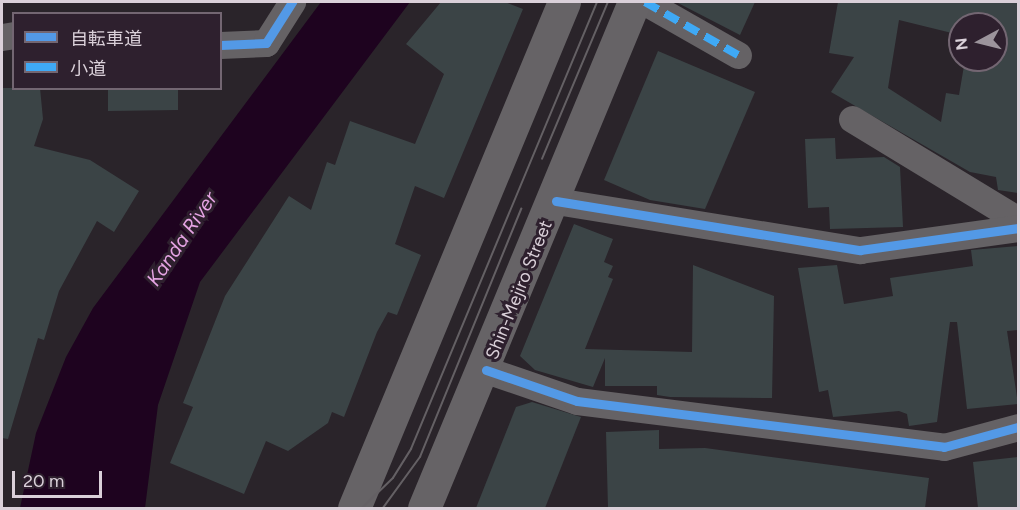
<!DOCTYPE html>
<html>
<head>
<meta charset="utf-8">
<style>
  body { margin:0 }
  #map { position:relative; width:1020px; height:510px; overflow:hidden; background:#2a242a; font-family:Figtree,"Noto Sans JP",sans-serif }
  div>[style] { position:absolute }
  .water>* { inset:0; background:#1e031f }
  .building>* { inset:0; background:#3b4446 }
  .street>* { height:27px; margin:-13.5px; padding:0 13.5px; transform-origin:13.5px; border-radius:13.5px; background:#656265 }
  .primary>* { height:33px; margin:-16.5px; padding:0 16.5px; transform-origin:16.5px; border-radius:16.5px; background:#666366 }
  .tram>* { height:1.5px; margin:-0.75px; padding:0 0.75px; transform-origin:0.75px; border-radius:0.75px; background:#646064 }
  .quiet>* { height:8px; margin-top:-4px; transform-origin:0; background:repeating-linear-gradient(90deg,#3fa9f5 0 15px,transparent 0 23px) }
  .cycleway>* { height:9px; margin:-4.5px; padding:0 4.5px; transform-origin:4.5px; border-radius:4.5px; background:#5399e6 }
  span { translate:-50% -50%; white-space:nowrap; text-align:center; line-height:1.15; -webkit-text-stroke:6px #2e202e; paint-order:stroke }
  .street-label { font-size:18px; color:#dad0d9 }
  .water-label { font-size:20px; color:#e5a4e3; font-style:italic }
  .frame { position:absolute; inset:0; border:3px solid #dad0d9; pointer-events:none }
  .legend { position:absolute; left:12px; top:12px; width:210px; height:78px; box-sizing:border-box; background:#2e202e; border:2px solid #736672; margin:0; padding:8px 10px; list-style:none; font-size:18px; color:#dad0d9 }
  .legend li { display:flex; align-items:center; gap:12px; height:30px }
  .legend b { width:30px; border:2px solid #736672 }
  .north { position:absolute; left:948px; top:12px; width:60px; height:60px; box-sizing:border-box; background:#2e202e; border:2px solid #736672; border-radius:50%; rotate:263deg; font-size:16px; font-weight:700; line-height:24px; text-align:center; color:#dad0d9 }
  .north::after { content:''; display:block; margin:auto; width:21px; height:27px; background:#9c949c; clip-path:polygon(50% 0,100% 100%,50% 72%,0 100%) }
  .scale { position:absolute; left:12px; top:471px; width:90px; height:27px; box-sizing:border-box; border:3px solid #dad0d9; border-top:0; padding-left:8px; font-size:18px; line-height:21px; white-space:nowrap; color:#dad0d9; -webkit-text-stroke:4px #2e202e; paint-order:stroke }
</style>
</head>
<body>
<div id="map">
  <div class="water">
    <i style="clip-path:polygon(321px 2px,410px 2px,200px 282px,158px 405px,145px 508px,20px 508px,36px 433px,66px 357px,93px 308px)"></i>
  </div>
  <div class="building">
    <i style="clip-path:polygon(441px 2px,505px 2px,523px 9px,444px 198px,415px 186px,395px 244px,421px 255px,397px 315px,388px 312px,377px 332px,344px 417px,332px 412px,328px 423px,288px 451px,266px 441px,244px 494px,170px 463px,193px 407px,183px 403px,225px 296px,289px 196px,311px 210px,327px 162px,335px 165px,350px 121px,415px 144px,444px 74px,406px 44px)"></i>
    <i style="clip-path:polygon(676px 2px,755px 2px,740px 35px)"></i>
    <i style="clip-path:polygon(evenodd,838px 2px,1018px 2px,1018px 193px,998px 190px,996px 177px,970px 172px,831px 92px,854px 57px,829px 53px,838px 2px,899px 20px,960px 35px,960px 24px,996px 24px,996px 60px,965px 60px,959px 95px,946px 93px,941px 122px,888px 88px,899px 20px)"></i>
    <i style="clip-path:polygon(658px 51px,755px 92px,705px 209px,650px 200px,604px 180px)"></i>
    <i style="clip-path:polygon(2px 88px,40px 88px,43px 119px,34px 146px,90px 160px,139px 191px,114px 232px,97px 221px,59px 291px,44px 340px,38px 338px,8px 439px,2px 438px)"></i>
    <i style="clip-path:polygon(108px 88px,178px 88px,178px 110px,108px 111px)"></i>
    <i style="clip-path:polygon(835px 138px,836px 159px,884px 157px,900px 167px,903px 227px,830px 229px,829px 207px,808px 208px,805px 139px)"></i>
    <i style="clip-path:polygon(574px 224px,613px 239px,604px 262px,613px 266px,608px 277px,613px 279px,585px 349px,692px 352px,693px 265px,774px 296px,772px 398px,670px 397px,657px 395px,657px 386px,605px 386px,605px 358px,593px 387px,535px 370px,520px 356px)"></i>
    <i style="clip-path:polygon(1018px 246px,1018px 330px,1007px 331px,1018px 404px,967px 409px,957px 322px,950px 322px,937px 422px,909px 426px,907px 414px,899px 411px,833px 417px,828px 390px,819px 392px,798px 268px,837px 265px,844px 304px,893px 296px,890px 278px,973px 266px,971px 250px)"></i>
    <i style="clip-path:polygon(532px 402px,581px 417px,545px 508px,476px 508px,516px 407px)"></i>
    <i style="clip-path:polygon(659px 430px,659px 449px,705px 448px,929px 478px,925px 508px,608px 508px,606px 432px)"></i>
    <i style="clip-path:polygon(1018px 457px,1018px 508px,978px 508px,973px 462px)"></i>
  </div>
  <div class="street">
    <i style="left:645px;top:2px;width:107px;rotate:29.7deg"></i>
    <i style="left:2px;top:37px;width:12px;rotate:-9deg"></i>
    <i style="left:220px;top:45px;width:46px;rotate:-2.5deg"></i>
    <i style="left:266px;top:43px;width:49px;rotate:-57.6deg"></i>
    <i style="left:852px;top:119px;width:194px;rotate:31.3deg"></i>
    <i style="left:556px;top:201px;width:308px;rotate:9.2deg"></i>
    <i style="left:860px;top:250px;width:160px;rotate:-7.9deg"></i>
    <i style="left:486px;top:370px;width:96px;rotate:18.8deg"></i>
    <i style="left:577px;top:401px;width:370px;rotate:7.1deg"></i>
    <i style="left:944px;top:447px;width:77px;rotate:-15.1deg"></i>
  </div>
  <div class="primary">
    <i style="left:354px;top:508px;width:548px;rotate:-67.46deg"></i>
    <i style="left:424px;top:508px;width:548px;rotate:-67.46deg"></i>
  </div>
  <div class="tram">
    <i style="left:542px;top:159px;width:170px;rotate:-67.2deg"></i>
    <i style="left:362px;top:508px;width:43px;rotate:-44.1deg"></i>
    <i style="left:393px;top:478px;width:34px;rotate:-58deg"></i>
    <i style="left:411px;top:449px;width:484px;rotate:-67.4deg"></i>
    <i style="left:383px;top:508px;width:63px;rotate:-54deg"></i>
    <i style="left:420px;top:457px;width:268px;rotate:-67.8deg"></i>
  </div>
  <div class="quiet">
    <i style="left:645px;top:2px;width:107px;rotate:29.7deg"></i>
  </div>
  <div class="cycleway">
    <i style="left:220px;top:45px;width:46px;rotate:-2.5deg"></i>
    <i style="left:266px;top:43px;width:49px;rotate:-57.6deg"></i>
    <i style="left:556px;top:201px;width:308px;rotate:9.2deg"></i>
    <i style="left:860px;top:250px;width:160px;rotate:-7.9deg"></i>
    <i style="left:486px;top:370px;width:96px;rotate:18.8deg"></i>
    <i style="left:577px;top:401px;width:370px;rotate:7.1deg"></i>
    <i style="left:944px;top:447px;width:77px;rotate:-15.1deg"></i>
  </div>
  <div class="street-label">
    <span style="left:519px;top:290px;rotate:-68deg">Shin-Mejiro Street</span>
  </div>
  <div class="water-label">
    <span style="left:182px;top:239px;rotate:-56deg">Kanda River</span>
  </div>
  <div class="frame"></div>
  <ul class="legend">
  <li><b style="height:8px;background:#5399e6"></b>自転車道</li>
  <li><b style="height:8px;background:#3fa9f5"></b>小道</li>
  </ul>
  <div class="north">N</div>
  <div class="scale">20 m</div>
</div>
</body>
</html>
